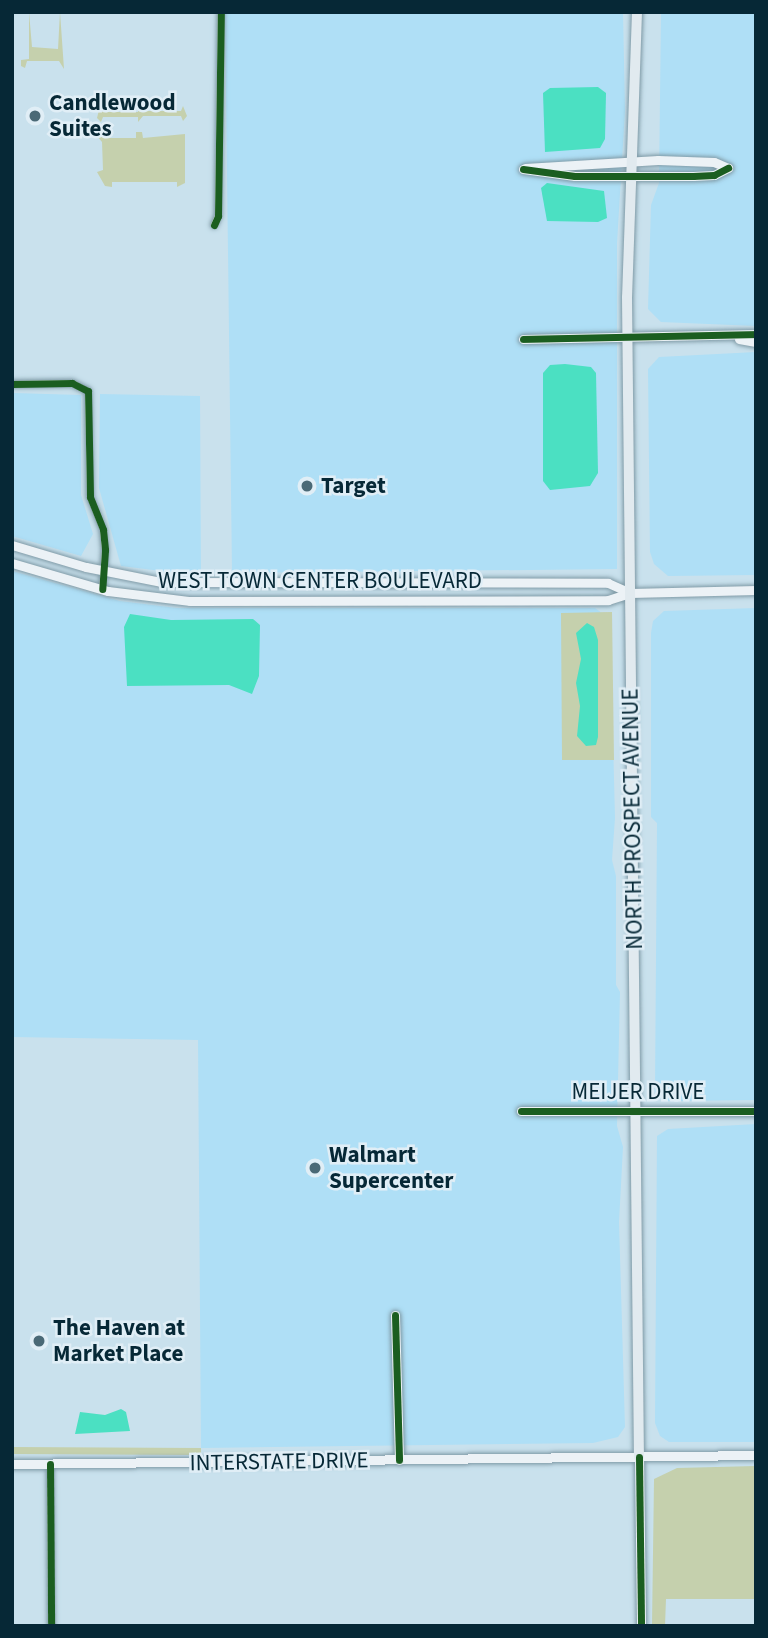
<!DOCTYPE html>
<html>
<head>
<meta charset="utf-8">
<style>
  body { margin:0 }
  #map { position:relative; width:768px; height:1638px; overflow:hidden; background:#c9e1ed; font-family:"Source Sans 3",sans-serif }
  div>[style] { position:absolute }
  .built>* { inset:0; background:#afdff6 }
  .green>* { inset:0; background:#c5d0ad }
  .water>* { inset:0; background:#4be0c2 }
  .roads { filter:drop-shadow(0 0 2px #7f9aa6) drop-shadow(0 0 2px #7f9aa6) }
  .street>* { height:6px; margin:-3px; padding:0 3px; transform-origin:3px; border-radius:3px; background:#f7fafc }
  .secondary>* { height:9px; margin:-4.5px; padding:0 4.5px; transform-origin:4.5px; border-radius:4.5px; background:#ecf2f6 }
  .primary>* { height:10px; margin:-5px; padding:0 5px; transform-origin:5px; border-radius:5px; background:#e1eaef }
  .cycleway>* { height:7px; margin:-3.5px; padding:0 3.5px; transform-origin:3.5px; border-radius:3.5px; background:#1b5e20 }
  .dots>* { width:19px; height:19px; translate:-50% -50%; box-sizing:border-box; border:4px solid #e0eef6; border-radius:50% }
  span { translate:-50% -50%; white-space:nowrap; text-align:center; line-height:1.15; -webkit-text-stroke:5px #e0eef6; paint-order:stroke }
  .poi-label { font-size:23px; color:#062836; font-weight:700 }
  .left { translate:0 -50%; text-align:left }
  .street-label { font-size:23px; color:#062836 }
  .frame { position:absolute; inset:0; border:14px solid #062836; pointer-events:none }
</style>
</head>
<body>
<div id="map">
  <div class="built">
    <i style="clip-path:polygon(225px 12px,623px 12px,625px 111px,617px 243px,617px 569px,232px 573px)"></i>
    <i style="clip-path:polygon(661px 12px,756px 12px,756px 326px,661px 322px,648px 309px,651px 205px,659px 183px)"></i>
    <i style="clip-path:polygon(756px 352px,756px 575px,668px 576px,654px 564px,650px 552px,648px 369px,659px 357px)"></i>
    <i style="clip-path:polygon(12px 393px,81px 395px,81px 495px,93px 534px,81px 556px,12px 536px)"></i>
    <i style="clip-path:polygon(100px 394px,200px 396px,201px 576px,121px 566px,99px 488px)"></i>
    <i style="clip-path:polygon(12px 571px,120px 601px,177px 608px,595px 608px,610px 619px,615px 818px,612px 860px,616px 876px,616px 985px,620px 992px,617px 1126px,623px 1147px,619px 1222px,625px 1427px,618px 1437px,593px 1443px,201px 1448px,198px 1040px,12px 1037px)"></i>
    <i style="clip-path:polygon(756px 608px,756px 1100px,667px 1101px,655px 1092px,657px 823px,651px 817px,651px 633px,653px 621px,664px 611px)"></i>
    <i style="clip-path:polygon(756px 1124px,756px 1442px,669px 1442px,660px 1436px,655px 1423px,657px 1136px,668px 1129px)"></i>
  </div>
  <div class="green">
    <i style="clip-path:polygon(29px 12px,32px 47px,58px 49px,60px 12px,64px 69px,59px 61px,27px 61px,25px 68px,21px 66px,21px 60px,29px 59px)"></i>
    <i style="clip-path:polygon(138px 105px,143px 111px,181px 111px,183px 106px,187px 116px,183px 121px,181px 116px,143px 116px,138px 122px,138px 117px,103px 117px,101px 122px,97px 118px,100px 106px,103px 112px,138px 112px)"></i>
    <i style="clip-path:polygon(104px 132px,105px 138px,136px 138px,136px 132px,142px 132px,143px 138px,185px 134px,185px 183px,177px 187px,177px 182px,112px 182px,112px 187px,105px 186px,97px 172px,103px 170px,102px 142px,97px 136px)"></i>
    <i style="clip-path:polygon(612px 612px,614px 760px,562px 760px,561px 613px)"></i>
    <i style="clip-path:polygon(12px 1447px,201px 1448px,201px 1453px,193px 1455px,12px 1454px)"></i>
    <i style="clip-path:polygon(756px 1466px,756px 1599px,666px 1599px,665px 1626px,652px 1626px,654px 1479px,677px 1468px)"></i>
  </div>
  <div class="water">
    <i style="clip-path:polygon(598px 87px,606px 93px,605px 139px,600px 148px,545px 152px,543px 93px,550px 88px)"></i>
    <i style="clip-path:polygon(547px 183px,604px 191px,607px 218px,598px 222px,547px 221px,541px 188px)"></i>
    <i style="clip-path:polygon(565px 364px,591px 367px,596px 373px,598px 473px,590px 486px,550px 490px,543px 481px,543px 373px,550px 365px)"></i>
    <i style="clip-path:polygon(130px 614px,171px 620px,253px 619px,260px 625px,259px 676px,252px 694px,229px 685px,127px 686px,124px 627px)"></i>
    <i style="clip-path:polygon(587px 623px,594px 627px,598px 640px,598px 737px,596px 745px,586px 746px,577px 736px,580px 706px,576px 683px,581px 659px,576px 633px)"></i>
    <i style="clip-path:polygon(121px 1409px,126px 1412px,130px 1431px,75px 1434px,80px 1412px,105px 1415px)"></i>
  </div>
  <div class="roads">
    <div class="street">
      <i style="left:214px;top:225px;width:10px;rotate:-66deg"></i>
      <i style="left:218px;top:216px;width:204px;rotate:-89.2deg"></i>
      <i style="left:12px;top:384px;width:60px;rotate:-1deg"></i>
      <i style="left:72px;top:383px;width:18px;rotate:27deg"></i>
      <i style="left:88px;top:391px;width:106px;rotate:88.9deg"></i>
      <i style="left:90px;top:497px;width:35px;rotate:68deg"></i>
      <i style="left:103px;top:530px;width:20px;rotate:84deg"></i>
      <i style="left:105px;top:550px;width:39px;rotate:94deg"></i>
      <i style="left:50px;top:1464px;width:162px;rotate:89.6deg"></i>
    </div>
    <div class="secondary">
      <i style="left:525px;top:168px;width:133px;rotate:-3.4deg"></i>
      <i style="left:658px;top:160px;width:56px;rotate:2deg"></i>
      <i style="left:714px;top:162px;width:15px;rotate:23deg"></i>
      <i style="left:523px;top:169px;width:52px;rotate:7.7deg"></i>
      <i style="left:575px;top:176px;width:118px"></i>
      <i style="left:693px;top:176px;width:21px;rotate:-3deg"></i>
      <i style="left:714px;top:175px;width:16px;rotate:-27deg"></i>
      <i style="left:523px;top:339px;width:233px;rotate:-1.2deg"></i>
      <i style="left:739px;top:339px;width:17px;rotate:10deg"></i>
      <i style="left:12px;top:545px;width:77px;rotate:16.6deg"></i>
      <i style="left:86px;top:567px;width:76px;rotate:11.3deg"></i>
      <i style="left:161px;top:582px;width:447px;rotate:0.1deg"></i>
      <i style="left:608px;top:583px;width:24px;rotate:24deg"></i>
      <i style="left:12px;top:563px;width:100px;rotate:16.3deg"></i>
      <i style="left:108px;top:591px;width:83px;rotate:7deg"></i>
      <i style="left:190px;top:601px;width:418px;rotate:-0.1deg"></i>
      <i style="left:608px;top:600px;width:23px;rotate:-18deg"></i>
      <i style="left:630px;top:593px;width:126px;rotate:-1.4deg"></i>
      <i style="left:521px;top:1111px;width:235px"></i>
      <i style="left:395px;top:1315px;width:145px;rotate:88.4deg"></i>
      <i style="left:639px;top:1457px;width:169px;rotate:89.3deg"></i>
      <i style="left:12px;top:1464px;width:744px;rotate:-0.69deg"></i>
    </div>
    <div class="primary">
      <i style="left:637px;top:12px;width:285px;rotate:92deg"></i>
      <i style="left:627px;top:297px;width:1160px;rotate:89.41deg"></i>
    </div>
  </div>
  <div class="cycleway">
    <i style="left:523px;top:169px;width:52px;rotate:7.7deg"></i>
    <i style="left:575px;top:176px;width:118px"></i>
    <i style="left:693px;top:176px;width:21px;rotate:-3deg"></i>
    <i style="left:714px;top:175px;width:16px;rotate:-27deg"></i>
    <i style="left:214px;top:225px;width:10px;rotate:-66deg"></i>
    <i style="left:218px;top:216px;width:204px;rotate:-89.2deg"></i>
    <i style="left:523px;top:339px;width:233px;rotate:-1.2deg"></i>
    <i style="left:12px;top:384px;width:60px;rotate:-1deg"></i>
    <i style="left:72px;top:383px;width:18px;rotate:27deg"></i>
    <i style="left:88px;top:391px;width:106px;rotate:88.9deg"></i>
    <i style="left:90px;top:497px;width:35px;rotate:68deg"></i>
    <i style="left:103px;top:530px;width:20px;rotate:84deg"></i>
    <i style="left:105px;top:550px;width:39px;rotate:94deg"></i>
    <i style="left:521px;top:1111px;width:235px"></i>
    <i style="left:395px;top:1315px;width:145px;rotate:88.4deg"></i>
    <i style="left:639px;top:1457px;width:169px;rotate:89.3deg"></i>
    <i style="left:50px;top:1464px;width:162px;rotate:89.6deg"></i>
  </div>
  <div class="dots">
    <i style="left:35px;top:116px;background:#4a6976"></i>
    <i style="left:307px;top:486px;background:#4a6976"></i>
    <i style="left:315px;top:1168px;background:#4a6976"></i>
    <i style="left:39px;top:1341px;background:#4a6976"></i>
  </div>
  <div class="poi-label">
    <span class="left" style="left:49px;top:116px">Candlewood<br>Suites</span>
    <span class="left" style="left:321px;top:486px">Target</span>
    <span class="left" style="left:329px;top:1168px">Walmart<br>Supercenter</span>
    <span class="left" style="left:53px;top:1341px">The Haven at<br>Market Place</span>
  </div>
  <div class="street-label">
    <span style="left:320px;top:581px">WEST TOWN CENTER BOULEVARD</span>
    <span style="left:633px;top:819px;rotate:-91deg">NORTH PROSPECT AVENUE</span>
    <span style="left:638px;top:1092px">MEIJER DRIVE</span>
    <span style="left:279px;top:1462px;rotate:-1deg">INTERSTATE DRIVE</span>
  </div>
  <div class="frame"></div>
</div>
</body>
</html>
